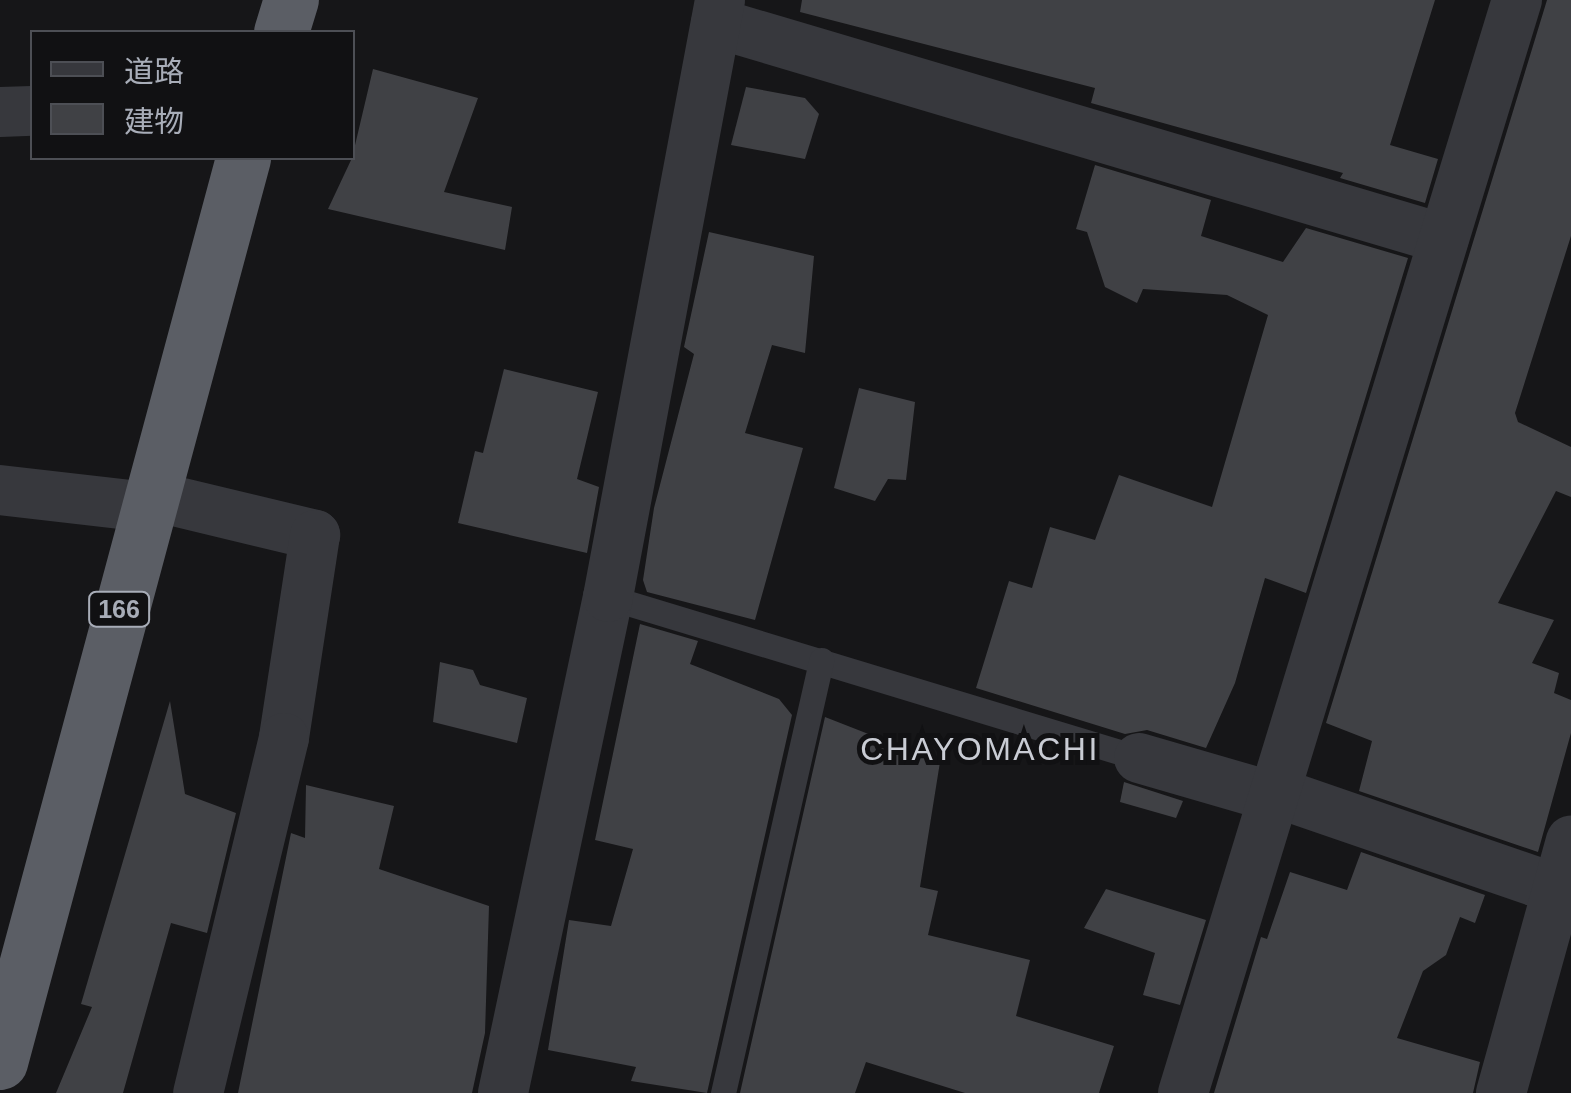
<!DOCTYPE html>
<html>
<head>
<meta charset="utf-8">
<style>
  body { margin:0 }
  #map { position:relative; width:1571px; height:1093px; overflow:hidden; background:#161618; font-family:Helvetica,"Noto Sans JP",sans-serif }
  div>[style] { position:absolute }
  .building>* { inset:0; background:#404145 }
  .service>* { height:25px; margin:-12.5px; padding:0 12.5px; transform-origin:12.5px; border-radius:12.5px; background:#37383d }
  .minor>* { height:50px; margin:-25px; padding:0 25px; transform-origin:25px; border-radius:25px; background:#37383d }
  .trunk>* { height:55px; margin:-27.5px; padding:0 27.5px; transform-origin:27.5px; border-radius:27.5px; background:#5b5e65 }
  span { translate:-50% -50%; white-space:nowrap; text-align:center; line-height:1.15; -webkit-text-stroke:10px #111113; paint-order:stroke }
  .shield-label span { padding:2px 8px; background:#111113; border:2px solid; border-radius:8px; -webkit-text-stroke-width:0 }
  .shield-label { font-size:25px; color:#a8adb8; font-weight:700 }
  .quarter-label { font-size:32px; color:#c9ccd4; letter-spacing:2.5px }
  .legend { position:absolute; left:30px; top:30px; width:325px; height:130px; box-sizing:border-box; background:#111113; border:2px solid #4d4f55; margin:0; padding:12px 18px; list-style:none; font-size:30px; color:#a8adb8 }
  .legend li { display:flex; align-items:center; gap:20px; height:50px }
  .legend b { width:50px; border:2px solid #4d4f55 }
</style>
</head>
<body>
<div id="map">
  <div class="building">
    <i style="clip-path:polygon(802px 0,1435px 0,1390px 145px,1438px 159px,1425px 203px,1340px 178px,1343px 173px,1091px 103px,1095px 88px,800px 12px)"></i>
    <i style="clip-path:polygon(1547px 0,1571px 0,1571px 236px,1515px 413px,1518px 422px,1571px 447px,1571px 497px,1556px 491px,1498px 603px,1554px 620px,1532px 663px,1559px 673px,1554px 693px,1571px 700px,1571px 733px,1538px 852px,1359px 791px,1372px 741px,1326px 723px)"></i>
    <i style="clip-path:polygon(373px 69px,478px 98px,444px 192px,512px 207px,505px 250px,328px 209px,352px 158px)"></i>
    <i style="clip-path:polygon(746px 87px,805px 98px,819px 114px,805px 159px,731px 145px)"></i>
    <i style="clip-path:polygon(1095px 165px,1211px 200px,1201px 236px,1283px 262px,1306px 228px,1408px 258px,1306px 593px,1265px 578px,1235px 683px,1206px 748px,1147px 730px,1125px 734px,976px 688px,1009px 581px,1032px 588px,1050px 527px,1095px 540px,1119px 475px,1212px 507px,1268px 315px,1227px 295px,1143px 289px,1137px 303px,1105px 287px,1087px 232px,1076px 229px)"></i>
    <i style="clip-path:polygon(709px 232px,814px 256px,805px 353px,772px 345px,745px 433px,803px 448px,755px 620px,647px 592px,643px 580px,654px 508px,694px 354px,684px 347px)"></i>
    <i style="clip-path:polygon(504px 369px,598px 392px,577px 479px,599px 487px,587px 553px,458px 523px,475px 451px,483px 453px)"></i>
    <i style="clip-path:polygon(859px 388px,915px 402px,906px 480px,888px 479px,875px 501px,834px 488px)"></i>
    <i style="clip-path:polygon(640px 624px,698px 641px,690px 664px,779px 699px,792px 715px,707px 1093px,631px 1081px,636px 1067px,548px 1050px,569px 920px,611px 926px,633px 849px,595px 840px)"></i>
    <i style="clip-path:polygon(440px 662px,473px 670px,480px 685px,527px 698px,517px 743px,433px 722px)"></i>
    <i style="clip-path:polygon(170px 701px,185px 794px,236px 813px,207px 933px,171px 923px,123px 1093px,56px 1093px,92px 1007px,81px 1004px)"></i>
    <i style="clip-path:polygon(825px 717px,940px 762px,920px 887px,938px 891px,928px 935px,1030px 960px,1016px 1016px,1114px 1046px,1099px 1093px,965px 1093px,866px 1062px,855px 1093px,740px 1093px)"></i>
    <i style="clip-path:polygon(1124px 782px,1183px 801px,1176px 818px,1120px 802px)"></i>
    <i style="clip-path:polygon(306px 785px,394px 806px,379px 869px,489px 906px,485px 1033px,472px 1093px,238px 1093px,291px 833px,305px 838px)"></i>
    <i style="clip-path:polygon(1361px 852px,1485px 895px,1475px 923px,1460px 917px,1446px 955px,1423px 971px,1397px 1038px,1480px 1062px,1473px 1093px,1214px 1093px,1261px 937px,1267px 939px,1290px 872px,1347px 890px)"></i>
    <i style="clip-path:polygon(1106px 889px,1206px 920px,1180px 1005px,1143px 995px,1155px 953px,1084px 928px)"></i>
  </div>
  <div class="service">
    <i style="left:608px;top:597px;width:555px;rotate:16.87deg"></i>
    <i style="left:723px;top:1093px;width:444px;rotate:-77.2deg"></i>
  </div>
  <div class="minor">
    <i style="left:716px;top:23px;width:759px;rotate:16.53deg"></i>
    <i style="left:0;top:112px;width:32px;rotate:-2deg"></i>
    <i style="left:0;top:490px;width:147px;rotate:6.6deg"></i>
    <i style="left:149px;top:495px;width:171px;rotate:13.5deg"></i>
    <i style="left:315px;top:535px;width:205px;rotate:98.7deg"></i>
    <i style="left:284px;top:738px;width:365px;rotate:103.6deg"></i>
    <i style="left:1139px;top:758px;width:140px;rotate:16.2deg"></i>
    <i style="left:1275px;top:792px;width:313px;rotate:19deg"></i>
    <i style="left:503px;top:1093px;width:507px;rotate:-78.05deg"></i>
    <i style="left:608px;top:597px;width:607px;rotate:-79.37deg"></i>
    <i style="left:1183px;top:1093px;width:1143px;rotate:-73.01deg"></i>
    <i style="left:1501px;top:1093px;width:262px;rotate:-74.5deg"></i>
  </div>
  <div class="trunk">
    <i style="left:281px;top:32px;width:34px;rotate:-73deg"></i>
    <i style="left:0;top:1062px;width:936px;rotate:-74.95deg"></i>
  </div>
  <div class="shield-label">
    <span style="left:119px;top:609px">166</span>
  </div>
  <div class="quarter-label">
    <span style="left:980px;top:749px">CHAYOMACHI</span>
  </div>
  <ul class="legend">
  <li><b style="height:12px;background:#37383d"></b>道路</li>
  <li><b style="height:28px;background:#404145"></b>建物</li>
  </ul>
</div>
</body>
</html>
